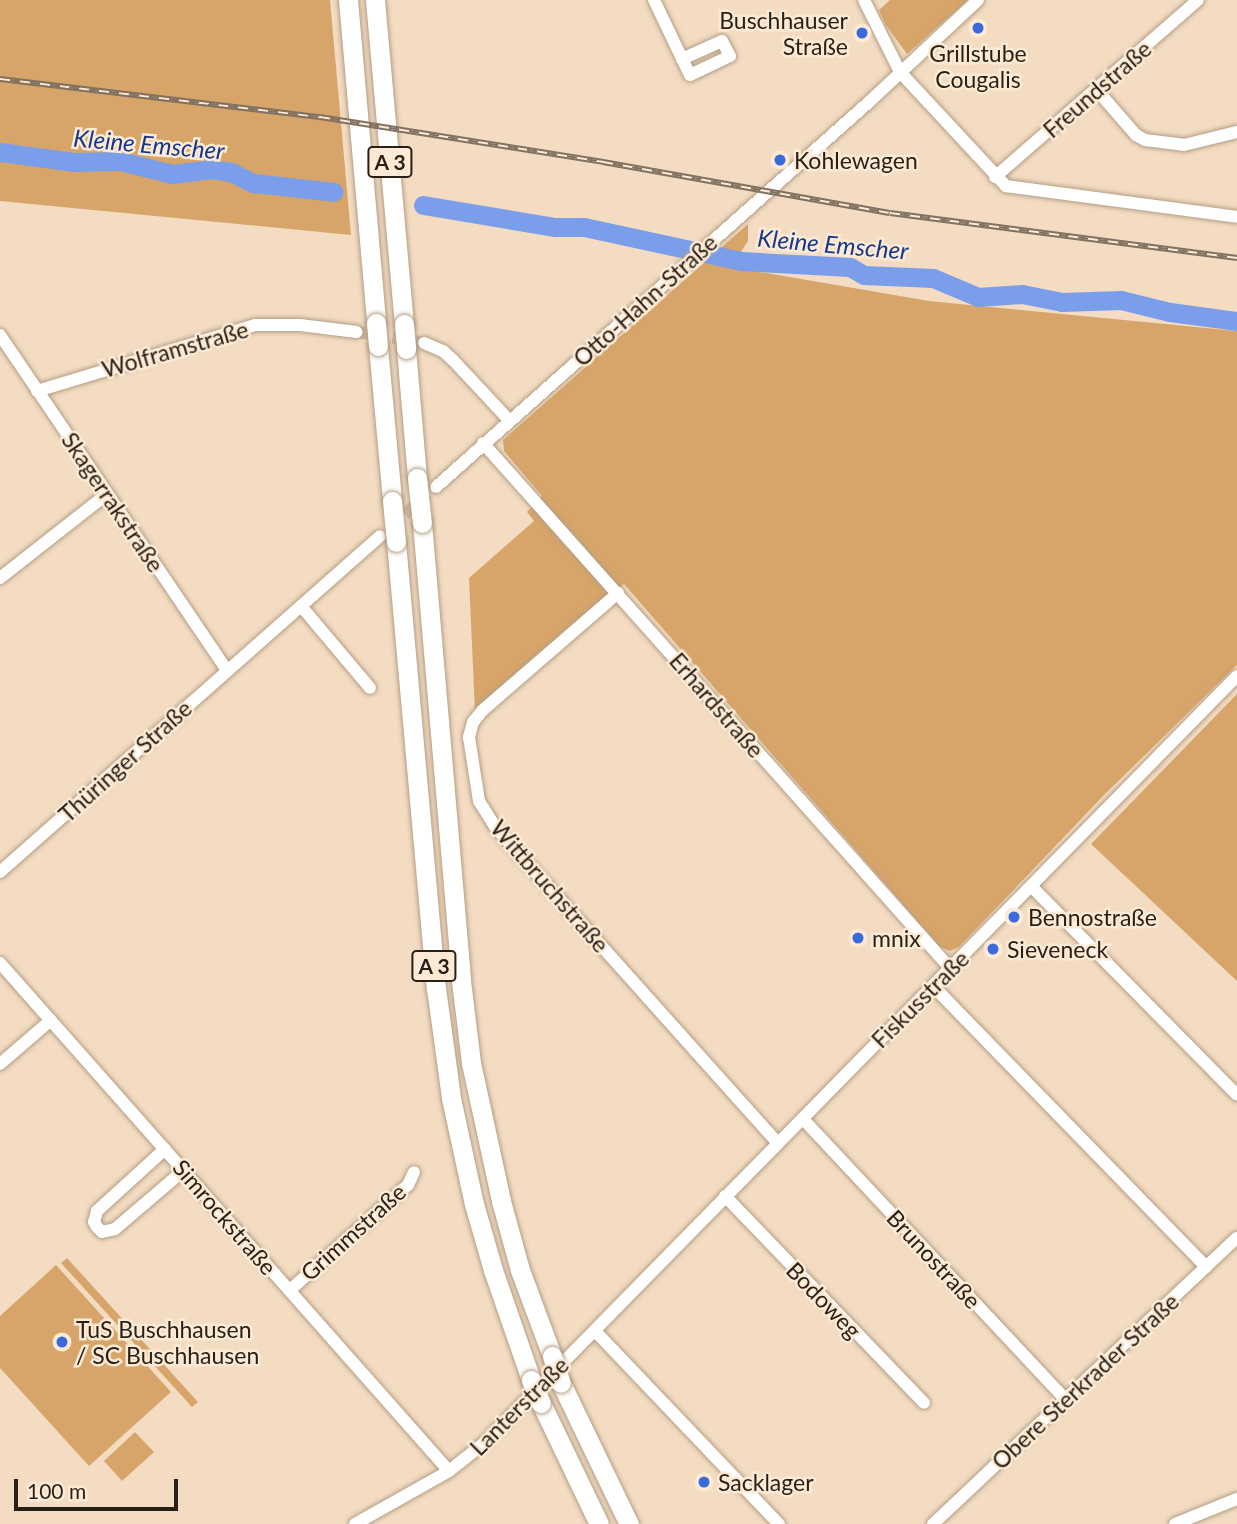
<!DOCTYPE html>
<html>
<head>
<meta charset="utf-8">
<style>
  body { margin:0 }
  #map { position:relative; width:1237px; height:1524px; overflow:hidden; background:#f3dcc2; font-family:Lato,sans-serif }
  div>[style] { position:absolute }
  .green>* { inset:0; background:#d7a569 }
  .river>* { height:19px; margin:-9.5px; padding:0 9.5px; transform-origin:9.5px; border-radius:9.5px; background:#7a9eea }
  .minor-tunnel>* { height:12px; margin-top:-6px; transform-origin:0; background:repeating-linear-gradient(90deg,#cab6a0 0 12px,transparent 0 18px) }
  .roads { filter:drop-shadow(0 0 2px #b49e85) drop-shadow(0 0 2px #b49e85) }
  .minor>* { height:12px; margin:-6px; padding:0 6px; transform-origin:6px; border-radius:6px; background:#fff }
  .highway>* { height:19px; margin:-9.5px; padding:0 9.5px; transform-origin:9.5px; border-radius:9.5px; background:#fff }
  .rail>* { height:6px; margin-top:-3px; transform-origin:0; background:repeating-linear-gradient(90deg,#fdead5 0 10px,#817161 0 20px); box-sizing:border-box; border-block:2px solid #817161 }
  .bridges { filter:drop-shadow(0 0 2px #b49e85) drop-shadow(0 0 2px #b49e85) }
  .highway-bridge>* { height:19px; margin:-9.5px; padding:0 9.5px; transform-origin:9.5px; border-radius:9.5px; background:#fff }
  .dots>* { width:19px; height:19px; translate:-50% -50%; box-sizing:border-box; border:4px solid #fdead5; border-radius:50% }
  span { translate:-50% -50%; white-space:nowrap; text-align:center; line-height:1.15; -webkit-text-stroke:5px #fdead5; paint-order:stroke }
  .shield-label span { padding:2px 5px; background:#fdead5; border:2px solid; border-radius:5px; -webkit-text-stroke-width:0 }
  .shield-label { font-size:21px; color:#281f16; font-weight:700 }
  .poi-label { font-size:23px; color:#281f16 }
  .right { translate:-100% -50%; text-align:right }
  .left { translate:0 -50%; text-align:left }
  .street-label { font-size:23px; color:#281f16 }
  .water-label { font-size:24px; color:#15378d; font-style:italic }
  .scale { position:absolute; left:14px; top:1479px; width:164px; height:32px; box-sizing:border-box; border:4px solid #281f16; border-top:0; padding-left:9px; font-size:21px; line-height:24px; white-space:nowrap; color:#281f16; -webkit-text-stroke:5px #fdead5; paint-order:stroke }
</style>
</head>
<body>
<div id="map">
  <div class="green">
    <i style="clip-path:polygon(0 0,330px 0,351px 235px,0 201px)"></i>
    <i style="clip-path:polygon(890px 0,968px 0,907px 54px,885px 24px,879px 10px)"></i>
    <i style="clip-path:polygon(748px 224px,748px 241px,731px 267px,929px 301px,1237px 331px,1237px 665px,1104px 795px,959px 947px,950px 951px,940px 947px,624px 584px,475px 712px,469px 578px,534px 521px,527px 512px,542px 496px,504px 451px,503px 440px)"></i>
    <i style="clip-path:polygon(1237px 694px,1237px 981px,1091px 844px)"></i>
    <i style="clip-path:polygon(67px 1258px,198px 1402px,192px 1407px,61px 1263px)"></i>
    <i style="clip-path:polygon(56px 1265px,171px 1392px,89px 1466px,0 1368px,0 1316px)"></i>
    <i style="clip-path:polygon(135px 1432px,154px 1452px,122px 1481px,104px 1461px)"></i>
  </div>
  <div class="river">
    <i style="left:0;top:152px;width:75px;rotate:7.7deg"></i>
    <i style="left:74px;top:162px;width:46px;rotate:-1.2deg"></i>
    <i style="left:120px;top:161px;width:54px;rotate:14deg"></i>
    <i style="left:172px;top:174px;width:39px;rotate:-7deg"></i>
    <i style="left:211px;top:169px;width:20px;rotate:9deg"></i>
    <i style="left:231px;top:172px;width:25px;rotate:27deg"></i>
    <i style="left:253px;top:183px;width:81px;rotate:6.3deg"></i>
    <i style="left:423px;top:205px;width:134px;rotate:9.5deg"></i>
    <i style="left:555px;top:227px;width:29px"></i>
    <i style="left:584px;top:227px;width:161px;rotate:12.2deg"></i>
    <i style="left:741px;top:261px;width:109px;rotate:3.2deg"></i>
    <i style="left:850px;top:267px;width:16px;rotate:30deg"></i>
    <i style="left:864px;top:275px;width:69px;rotate:2.5deg"></i>
    <i style="left:933px;top:278px;width:49px;rotate:22.9deg"></i>
    <i style="left:978px;top:297px;width:44px;rotate:-3.9deg"></i>
    <i style="left:1022px;top:294px;width:41px;rotate:11.3deg"></i>
    <i style="left:1062px;top:302px;width:59px;rotate:-1.9deg"></i>
    <i style="left:1121px;top:300px;width:50px;rotate:13.8deg"></i>
    <i style="left:1170px;top:312px;width:68px;rotate:7.7deg"></i>
  </div>
  <div class="minor-tunnel">
    <i style="left:357px;top:332px;width:68px;rotate:9.3deg"></i>
    <i style="left:391px;top:526px;width:60px;rotate:-40.9deg"></i>
  </div>
  <div class="roads">
    <div class="minor">
      <i style="left:654px;top:0;width:83px;rotate:64.4deg"></i>
      <i style="left:690px;top:75px;width:44px;rotate:-25.4deg"></i>
      <i style="left:730px;top:56px;width:17px;rotate:-118deg"></i>
      <i style="left:722px;top:41px;width:44px;rotate:155.8deg"></i>
      <i style="left:864px;top:0;width:80px;rotate:63.4deg"></i>
      <i style="left:900px;top:72px;width:156px;rotate:47.1deg"></i>
      <i style="left:1006px;top:186px;width:233px;rotate:7.6deg"></i>
      <i style="left:1096px;top:89px;width:61px;rotate:49deg"></i>
      <i style="left:1136px;top:135px;width:10px;rotate:29deg"></i>
      <i style="left:1145px;top:140px;width:39px;rotate:7deg"></i>
      <i style="left:1184px;top:145px;width:55px;rotate:-13.8deg"></i>
      <i style="left:995px;top:177px;width:269px;rotate:-41.1deg"></i>
      <i style="left:0;top:335px;width:405px;rotate:55.9deg"></i>
      <i style="left:424px;top:343px;width:21px;rotate:23deg"></i>
      <i style="left:443px;top:351px;width:13px;rotate:42deg"></i>
      <i style="left:453px;top:360px;width:82px;rotate:47deg"></i>
      <i style="left:37px;top:391px;width:228px;rotate:-16.8deg"></i>
      <i style="left:255px;top:325px;width:45px"></i>
      <i style="left:300px;top:325px;width:57px;rotate:7deg"></i>
      <i style="left:483px;top:443px;width:703px;rotate:48.35deg"></i>
      <i style="left:436px;top:487px;width:579px;rotate:-41.64deg"></i>
      <i style="left:869px;top:102px;width:149px;rotate:-43.1deg"></i>
      <i style="left:0;top:578px;width:136px;rotate:-38.1deg"></i>
      <i style="left:618px;top:593px;width:180px;rotate:139.1deg"></i>
      <i style="left:482px;top:711px;width:14px;rotate:129deg"></i>
      <i style="left:473px;top:722px;width:16px;rotate:105deg"></i>
      <i style="left:469px;top:737px;width:65px;rotate:81.1deg"></i>
      <i style="left:479px;top:801px;width:32px;rotate:58deg"></i>
      <i style="left:496px;top:828px;width:423px;rotate:48.2deg"></i>
      <i style="left:301px;top:606px;width:107px;rotate:49.9deg"></i>
      <i style="left:0;top:872px;width:507px;rotate:-41.48deg"></i>
      <i style="left:1031px;top:886px;width:293px;rotate:45.4deg"></i>
      <i style="left:0;top:963px;width:678px;rotate:48.53deg"></i>
      <i style="left:933px;top:986px;width:392px;rotate:45.8deg"></i>
      <i style="left:0;top:1064px;width:67px;rotate:-40.8deg"></i>
      <i style="left:803px;top:1119px;width:383px;rotate:46.9deg"></i>
      <i style="left:165px;top:1149px;width:92px;rotate:137.6deg"></i>
      <i style="left:97px;top:1211px;width:11px;rotate:105deg"></i>
      <i style="left:94px;top:1222px;width:6px;rotate:59deg"></i>
      <i style="left:97px;top:1227px;width:7px;rotate:45deg"></i>
      <i style="left:102px;top:1232px;width:13px;rotate:-13deg"></i>
      <i style="left:115px;top:1229px;width:91px;rotate:-40.5deg"></i>
      <i style="left:725px;top:1196px;width:287px;rotate:46.1deg"></i>
      <i style="left:290px;top:1290px;width:158px;rotate:-41.7deg"></i>
      <i style="left:408px;top:1185px;width:14px;rotate:-65deg"></i>
      <i style="left:595px;top:1331px;width:267px;rotate:46.4deg"></i>
      <i style="left:355px;top:1524px;width:108px;rotate:-29.4deg"></i>
      <i style="left:449px;top:1471px;width:43px;rotate:-38.5deg"></i>
      <i style="left:483px;top:1444px;width:1076px;rotate:-45.53deg"></i>
      <i style="left:933px;top:1524px;width:417px;rotate:-43.3deg"></i>
      <i style="left:1175px;top:1524px;width:67px;rotate:-22deg"></i>
    </div>
    <div class="highway">
      <i style="left:348px;top:0;width:324px;rotate:85deg"></i>
      <i style="left:375px;top:0;width:325px;rotate:84.9deg"></i>
      <i style="left:378px;top:346px;width:156px;rotate:84.8deg"></i>
      <i style="left:406px;top:349px;width:129px;rotate:85.1deg"></i>
      <i style="left:422px;top:523px;width:460px;rotate:85.1deg"></i>
      <i style="left:461px;top:981px;width:83px;rotate:83deg"></i>
      <i style="left:471px;top:1063px;width:141px;rotate:77.7deg"></i>
      <i style="left:501px;top:1201px;width:72px;rotate:74.6deg"></i>
      <i style="left:520px;top:1270px;width:92px;rotate:69.6deg"></i>
      <i style="left:396px;top:542px;width:448px;rotate:84.9deg"></i>
      <i style="left:436px;top:988px;width:111px;rotate:82.2deg"></i>
      <i style="left:451px;top:1098px;width:108px;rotate:77.8deg"></i>
      <i style="left:474px;top:1204px;width:69px;rotate:73.9deg"></i>
      <i style="left:493px;top:1270px;width:116px;rotate:70.9deg"></i>
      <i style="left:561px;top:1383px;width:157px;rotate:64.3deg"></i>
      <i style="left:541px;top:1403px;width:134px;rotate:64.4deg"></i>
    </div>
  </div>
  <div class="rail">
    <i style="left:0;top:79px;width:322px;rotate:6.8deg"></i>
    <i style="left:320px;top:117px;width:287px;rotate:9deg"></i>
    <i style="left:603px;top:162px;width:291px;rotate:10.1deg"></i>
    <i style="left:890px;top:213px;width:350px;rotate:7.4deg"></i>
  </div>
  <div class="bridges">
    <div class="highway-bridge">
      <i style="left:376px;top:323px;width:23px;rotate:85deg"></i>
      <i style="left:404px;top:324px;width:25px;rotate:85deg"></i>
      <i style="left:417px;top:478px;width:45px;rotate:83.7deg"></i>
      <i style="left:392px;top:501px;width:41px;rotate:84.4deg"></i>
      <i style="left:552px;top:1356px;width:28px;rotate:72deg"></i>
      <i style="left:531px;top:1380px;width:25px;rotate:67deg"></i>
    </div>
  </div>
  <div class="dots">
    <i style="left:978px;top:28px;background:#3b6ada"></i>
    <i style="left:862px;top:33px;background:#3b6ada"></i>
    <i style="left:780px;top:160px;background:#3b6ada"></i>
    <i style="left:1014px;top:917px;background:#3b6ada"></i>
    <i style="left:858px;top:938px;background:#3b6ada"></i>
    <i style="left:993px;top:949px;background:#3b6ada"></i>
    <i style="left:62px;top:1342px;background:#3b6ada"></i>
    <i style="left:704px;top:1482px;background:#3b6ada"></i>
  </div>
  <div class="shield-label">
    <span style="left:390px;top:162px">A 3</span>
    <span style="left:434px;top:966px">A 3</span>
  </div>
  <div class="poi-label">
    <span class="right" style="left:848px;top:33px">Buschhauser<br>Straße</span>
    <span style="left:978px;top:66px">Grillstube<br>Cougalis</span>
    <span class="left" style="left:794px;top:160px">Kohlewagen</span>
    <span class="left" style="left:1028px;top:917px">Bennostraße</span>
    <span class="left" style="left:872px;top:938px">mnix</span>
    <span class="left" style="left:1007px;top:949px">Sieveneck</span>
    <span class="left" style="left:76px;top:1342px">TuS Buschhausen<br>/ SC Buschhausen</span>
    <span class="left" style="left:718px;top:1482px">Sacklager</span>
  </div>
  <div class="street-label">
    <span style="left:1097px;top:89px;rotate:-41deg">Freundstraße</span>
    <span style="left:645px;top:300px;rotate:-42deg">Otto-Hahn-Straße</span>
    <span style="left:175px;top:349px;rotate:-16deg">Wolframstraße</span>
    <span style="left:113px;top:502px;rotate:56deg">Skagerrakstraße</span>
    <span style="left:717px;top:705px;rotate:49deg">Erhardstraße</span>
    <span style="left:125px;top:761px;rotate:-42deg">Thüringer Straße</span>
    <span style="left:550px;top:886px;rotate:49deg">Wittbruchstraße</span>
    <span style="left:920px;top:999px;rotate:-45deg">Fiskusstraße</span>
    <span style="left:225px;top:1217px;rotate:49deg">Simrockstraße</span>
    <span style="left:353px;top:1232px;rotate:-42deg">Grimmstraße</span>
    <span style="left:934px;top:1259px;rotate:47deg">Brunostraße</span>
    <span style="left:824px;top:1300px;rotate:46deg">Bodoweg</span>
    <span style="left:1085px;top:1381px;rotate:-43deg">Obere Sterkrader Straße</span>
    <span style="left:519px;top:1406px;rotate:-45deg">Lanterstraße</span>
  </div>
  <div class="water-label">
    <span style="left:149px;top:144px;rotate:5deg">Kleine Emscher</span>
    <span style="left:833px;top:244px;rotate:5deg">Kleine Emscher</span>
  </div>
  <div class="scale">100 m</div>
</div>
</body>
</html>
